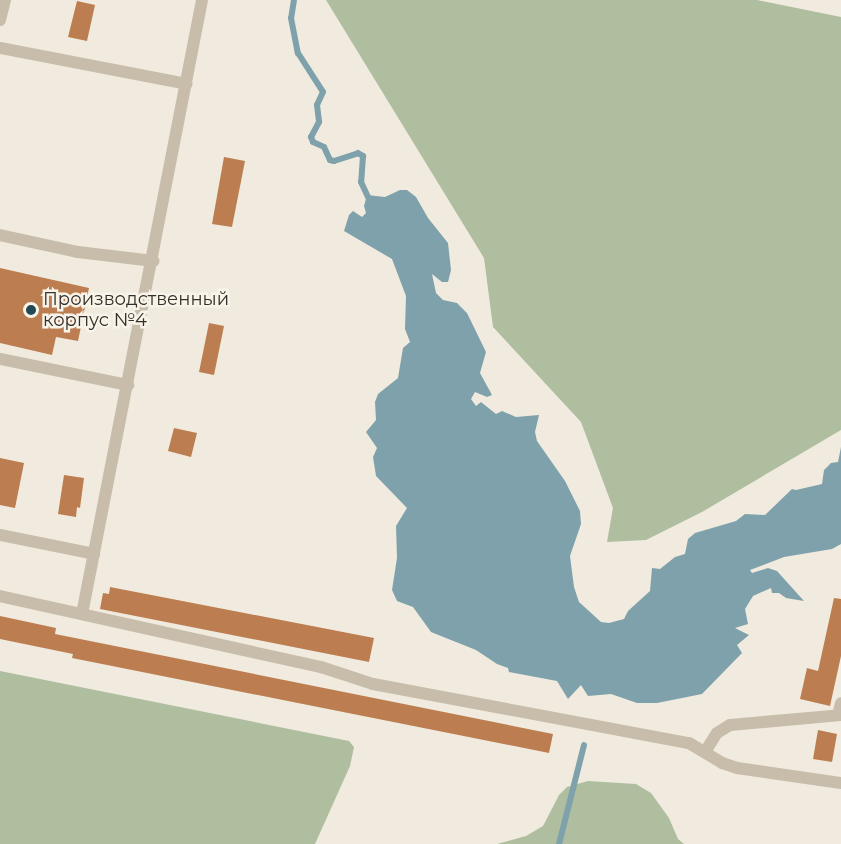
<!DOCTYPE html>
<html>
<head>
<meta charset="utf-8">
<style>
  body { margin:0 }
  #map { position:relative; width:841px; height:844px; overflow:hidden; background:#f0ebde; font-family:Montserrat,sans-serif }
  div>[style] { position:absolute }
  .green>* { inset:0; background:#aebe9f }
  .water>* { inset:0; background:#7fa1ab }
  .stream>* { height:6px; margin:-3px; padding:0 3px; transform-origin:3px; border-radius:3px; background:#7fa1ab }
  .building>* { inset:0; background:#bc7e50 }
  .service>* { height:12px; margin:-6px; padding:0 6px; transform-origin:6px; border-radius:6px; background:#c8bdaa }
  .dots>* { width:16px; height:16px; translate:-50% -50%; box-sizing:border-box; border:3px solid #f8f4ea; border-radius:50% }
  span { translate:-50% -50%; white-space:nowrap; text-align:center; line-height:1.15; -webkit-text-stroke:5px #f8f4ea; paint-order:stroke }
  .poi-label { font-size:18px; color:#362f29 }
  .left { translate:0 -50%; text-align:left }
</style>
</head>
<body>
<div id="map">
  <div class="green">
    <i style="clip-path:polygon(326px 0,757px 0,841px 17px,841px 430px,702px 512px,646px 540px,607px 542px,613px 508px,581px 422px,493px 327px,484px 258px)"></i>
    <i style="clip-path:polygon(0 671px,349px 741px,354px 747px,350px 766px,315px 844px,0 844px)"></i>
    <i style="clip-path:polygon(588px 781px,636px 784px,651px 793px,669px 818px,678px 839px,684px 844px,497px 844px,526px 836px,543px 826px,559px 795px,567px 787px)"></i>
  </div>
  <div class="water">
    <i style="clip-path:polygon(400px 190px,407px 190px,416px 197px,428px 218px,448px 243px,451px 270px,448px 282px,442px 282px,432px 274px,436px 293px,443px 300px,457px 303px,467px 313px,486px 352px,480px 373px,492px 395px,487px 397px,475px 392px,471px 399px,476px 406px,481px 402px,496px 414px,502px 411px,516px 417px,539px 415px,535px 432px,537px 441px,565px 481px,580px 511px,581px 524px,570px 556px,574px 587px,579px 602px,601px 622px,609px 623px,624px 619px,628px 611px,650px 591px,652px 568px,660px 569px,675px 557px,685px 554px,688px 539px,695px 533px,736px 521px,745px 514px,765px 515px,792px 489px,796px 490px,822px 484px,824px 470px,831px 463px,838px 462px,841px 447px,841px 544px,832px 549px,784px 557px,750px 570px,752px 573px,768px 568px,777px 571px,804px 601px,786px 598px,779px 593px,772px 593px,771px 588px,753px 596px,745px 609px,748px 624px,735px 628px,749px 635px,737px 645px,742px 653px,702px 694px,657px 703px,637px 703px,611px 694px,588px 696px,581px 685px,568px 699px,557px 681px,509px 672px,508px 668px,497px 664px,476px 650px,431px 632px,413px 607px,397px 601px,392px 590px,397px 558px,396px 526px,407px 508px,376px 476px,373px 457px,377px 448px,366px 432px,376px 420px,375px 402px,378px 394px,398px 378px,403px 348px,410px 342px,405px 329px,406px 296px,392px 259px,344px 231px,349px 215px,353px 211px,362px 217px,366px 213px,364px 206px,367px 195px,385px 197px)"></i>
  </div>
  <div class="stream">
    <i style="left:294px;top:0;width:18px;rotate:99deg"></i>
    <i style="left:291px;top:18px;width:36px;rotate:79deg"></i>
    <i style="left:298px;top:53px;width:46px;rotate:57.3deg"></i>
    <i style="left:323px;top:92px;width:14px;rotate:115deg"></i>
    <i style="left:317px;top:105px;width:17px;rotate:83deg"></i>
    <i style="left:319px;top:122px;width:17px;rotate:118deg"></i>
    <i style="left:311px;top:137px;width:5px;rotate:68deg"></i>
    <i style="left:313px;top:142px;width:12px;rotate:24deg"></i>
    <i style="left:324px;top:147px;width:14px;rotate:65deg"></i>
    <i style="left:330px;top:160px;width:4px;rotate:14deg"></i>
    <i style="left:334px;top:161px;width:25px;rotate:-18deg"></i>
    <i style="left:358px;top:153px;width:6px;rotate:31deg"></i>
    <i style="left:363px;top:156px;width:26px;rotate:94deg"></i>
    <i style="left:361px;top:182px;width:21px;rotate:65deg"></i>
    <i style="left:559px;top:844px;width:102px;rotate:-75.8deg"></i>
  </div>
  <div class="building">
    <i style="clip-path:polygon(77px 1px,95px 5px,87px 41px,68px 37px)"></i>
    <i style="clip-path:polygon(224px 157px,245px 161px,232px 227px,212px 224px)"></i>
    <i style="clip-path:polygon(0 268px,89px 288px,78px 341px,56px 337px,52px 355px,0 343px)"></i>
    <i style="clip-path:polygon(209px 323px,224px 326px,214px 375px,199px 372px)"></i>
    <i style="clip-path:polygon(174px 428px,197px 433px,191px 457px,168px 451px)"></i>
    <i style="clip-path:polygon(0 458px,24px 463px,15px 508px,0 505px)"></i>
    <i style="clip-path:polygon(64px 475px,84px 478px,80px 508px,77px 507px,76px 517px,58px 514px)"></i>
    <i style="clip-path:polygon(110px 587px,374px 638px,369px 662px,100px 609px,103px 593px,109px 594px)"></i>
    <i style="clip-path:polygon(834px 598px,841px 599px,841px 656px,830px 706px,800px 699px,807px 668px,818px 671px)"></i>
    <i style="clip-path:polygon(0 616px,56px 628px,55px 634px,553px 734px,549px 753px,72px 658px,73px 654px,0 639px)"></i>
    <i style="clip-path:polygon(818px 730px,837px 734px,832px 762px,813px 759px)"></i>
  </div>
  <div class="service">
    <i style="left:0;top:20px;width:21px;rotate:-76deg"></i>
    <i style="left:0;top:48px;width:190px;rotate:10.9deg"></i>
    <i style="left:0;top:235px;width:80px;rotate:12.3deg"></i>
    <i style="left:78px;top:252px;width:76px;rotate:6.8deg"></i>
    <i style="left:0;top:359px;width:131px;rotate:11.5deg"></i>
    <i style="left:0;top:535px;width:96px;rotate:11.4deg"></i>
    <i style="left:0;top:596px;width:329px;rotate:12.5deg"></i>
    <i style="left:321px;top:667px;width:55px;rotate:18.1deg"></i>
    <i style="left:373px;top:684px;width:321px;rotate:10.6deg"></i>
    <i style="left:689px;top:743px;width:39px;rotate:31deg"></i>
    <i style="left:722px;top:763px;width:16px;rotate:18deg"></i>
    <i style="left:737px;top:768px;width:105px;rotate:8.2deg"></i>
    <i style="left:82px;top:614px;width:626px;rotate:-78.94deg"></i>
    <i style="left:838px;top:715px;width:12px;rotate:-76deg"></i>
    <i style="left:705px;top:752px;width:22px;rotate:-58deg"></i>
    <i style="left:717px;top:733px;width:15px;rotate:-32deg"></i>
    <i style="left:730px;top:725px;width:111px;rotate:-5.1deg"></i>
  </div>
  <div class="dots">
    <i style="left:31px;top:310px;background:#224854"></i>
  </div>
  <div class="poi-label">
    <span class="left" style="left:43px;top:310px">Производственный<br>корпус №4</span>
  </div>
</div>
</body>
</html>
